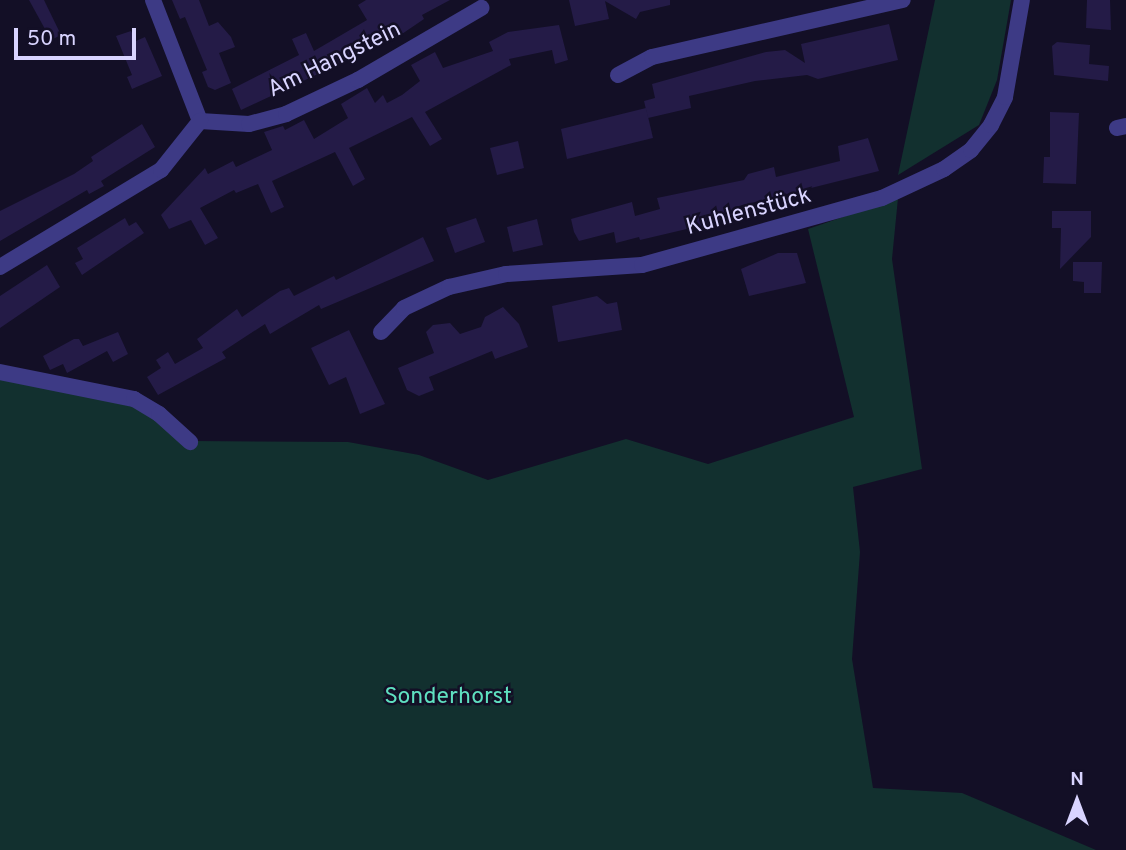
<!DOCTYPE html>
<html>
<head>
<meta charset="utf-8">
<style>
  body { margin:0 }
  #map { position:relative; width:1126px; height:850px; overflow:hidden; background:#130f26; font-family:Overpass,sans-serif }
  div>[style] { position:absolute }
  .green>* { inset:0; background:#12302f }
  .building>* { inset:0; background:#241b47 }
  .street>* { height:16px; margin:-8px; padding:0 8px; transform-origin:8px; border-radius:8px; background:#3d3a85 }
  span { translate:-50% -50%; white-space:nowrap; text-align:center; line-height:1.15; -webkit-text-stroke:5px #130f26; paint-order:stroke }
  .street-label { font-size:23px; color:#d9d4ff }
  .park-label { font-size:23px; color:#5fe0c0 }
  .north { position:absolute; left:1042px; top:766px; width:70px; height:70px; -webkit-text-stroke:5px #130f26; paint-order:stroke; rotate:0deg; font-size:19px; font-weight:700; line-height:28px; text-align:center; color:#d9d4ff }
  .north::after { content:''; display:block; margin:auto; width:24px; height:32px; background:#d9d4ff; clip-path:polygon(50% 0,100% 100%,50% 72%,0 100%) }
  .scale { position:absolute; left:14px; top:28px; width:122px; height:32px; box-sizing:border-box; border:4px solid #d9d4ff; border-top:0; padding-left:9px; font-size:21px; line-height:24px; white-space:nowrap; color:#d9d4ff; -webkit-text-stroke:5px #130f26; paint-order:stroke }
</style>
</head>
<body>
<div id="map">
  <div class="green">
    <i style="clip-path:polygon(935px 0,1011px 0,997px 80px,979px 125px,898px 175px)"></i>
    <i style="clip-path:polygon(898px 198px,892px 259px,922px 469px,853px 487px,860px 552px,852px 659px,873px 788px,962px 793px,1096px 850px,0 850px,0 377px,133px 400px,191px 441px,348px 442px,419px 455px,488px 480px,626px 439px,708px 464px,854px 417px,808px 229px)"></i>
  </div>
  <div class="building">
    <i style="clip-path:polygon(29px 0,44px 0,61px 35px,51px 40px)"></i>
    <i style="clip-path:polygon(172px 0,199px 0,209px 26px,218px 22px,231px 37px,235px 47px,219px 53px,231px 83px,215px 90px,208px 87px,202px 72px,207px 70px,185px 17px,180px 19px)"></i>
    <i style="clip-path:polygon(366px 0,450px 0,422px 15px,424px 19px,399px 36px,241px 110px,232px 89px,299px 55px,292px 39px,306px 33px,314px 51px,367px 20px,358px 5px)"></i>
    <i style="clip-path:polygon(569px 0,670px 0,670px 5px,640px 12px,636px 19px,605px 1px,609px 19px,575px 26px)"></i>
    <i style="clip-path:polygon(1087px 0,1110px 0,1111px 30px,1086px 28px)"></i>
    <i style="clip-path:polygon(889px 24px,898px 60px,818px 79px,807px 75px,755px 81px,689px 96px,691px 108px,648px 118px,644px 101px,655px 98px,652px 84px,766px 52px,785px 50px,805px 63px,801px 44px)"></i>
    <i style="clip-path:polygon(559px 25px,568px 60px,555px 64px,552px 50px,509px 59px,511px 65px,425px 112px,442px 139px,430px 146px,412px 117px,349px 148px,365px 179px,353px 186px,335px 152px,272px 181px,284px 207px,271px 213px,258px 184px,236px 193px,234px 190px,200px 208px,218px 238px,205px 245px,191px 220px,169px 229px,161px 215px,205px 168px,208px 174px,233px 161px,236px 167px,272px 150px,264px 132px,283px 126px,285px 130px,304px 120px,314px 139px,348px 118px,341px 104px,367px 88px,375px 103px,383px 95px,387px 103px,402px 95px,420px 81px,411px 65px,435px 52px,443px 68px,493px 51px,489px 42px,508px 32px)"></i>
    <i style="clip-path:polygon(131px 31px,136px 41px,145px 37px,162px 76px,132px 89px,127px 77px,132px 75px,116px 36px)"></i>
    <i style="clip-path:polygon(1057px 42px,1090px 45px,1089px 64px,1109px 66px,1108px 81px,1054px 75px,1052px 46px)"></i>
    <i style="clip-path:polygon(646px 108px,653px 138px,567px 159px,561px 129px)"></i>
    <i style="clip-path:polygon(1050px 112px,1079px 113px,1076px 184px,1043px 183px,1044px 157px,1050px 157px)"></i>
    <i style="clip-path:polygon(142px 124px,155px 147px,101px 181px,104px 186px,89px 194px,87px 190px,0 241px,0 211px,74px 174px,93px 161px,91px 157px)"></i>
    <i style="clip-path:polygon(868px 138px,879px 171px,735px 207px,736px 213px,707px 220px,708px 224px,640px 240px,639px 237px,616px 243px,614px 232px,579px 241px,574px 232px,571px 219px,632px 202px,635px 216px,660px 209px,657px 198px,744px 180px,748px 174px,774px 167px,776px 177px,840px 161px,838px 146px)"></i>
    <i style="clip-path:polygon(518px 141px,524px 168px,497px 175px,490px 148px)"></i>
    <i style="clip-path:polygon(1052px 211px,1091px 211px,1091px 237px,1060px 269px,1061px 228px,1052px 228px)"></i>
    <i style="clip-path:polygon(125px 218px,129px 226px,136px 222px,144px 233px,82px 275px,75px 263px,83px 259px,77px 248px)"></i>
    <i style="clip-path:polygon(476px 218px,485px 242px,455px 253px,446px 228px)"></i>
    <i style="clip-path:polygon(537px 219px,543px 245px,513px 252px,507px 227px)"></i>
    <i style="clip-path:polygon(423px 237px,434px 261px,321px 309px,319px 305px,270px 334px,265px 324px,222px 352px,226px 358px,158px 395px,147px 377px,161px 368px,156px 360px,168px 352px,175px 364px,203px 348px,197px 339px,237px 309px,242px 317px,280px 291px,289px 288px,294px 296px,334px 276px,336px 280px)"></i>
    <i style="clip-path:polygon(778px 253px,797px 253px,806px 283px,749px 296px,741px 269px)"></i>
    <i style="clip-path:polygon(1073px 262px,1102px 262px,1101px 293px,1084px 293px,1084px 282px,1073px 281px)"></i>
    <i style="clip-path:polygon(47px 265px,60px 287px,0 328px,0 296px)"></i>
    <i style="clip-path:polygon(597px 296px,607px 304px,617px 302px,622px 330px,558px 342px,552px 306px)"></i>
    <i style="clip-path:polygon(503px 307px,519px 324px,528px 347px,495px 359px,492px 351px,429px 377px,434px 390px,419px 396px,407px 390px,398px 368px,434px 353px,426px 332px,433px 325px,450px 323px,460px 334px,481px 327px,485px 317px)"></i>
    <i style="clip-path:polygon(349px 330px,385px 404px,360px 414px,346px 377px,329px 385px,311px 348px)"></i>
    <i style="clip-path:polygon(118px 332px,128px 354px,113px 362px,107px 351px,67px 373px,63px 364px,50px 370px,43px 356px,74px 339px,79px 339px,83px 346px)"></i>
  </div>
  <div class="street">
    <i style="left:153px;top:0;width:130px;rotate:68.8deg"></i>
    <i style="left:618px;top:75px;width:38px;rotate:-28deg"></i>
    <i style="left:652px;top:57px;width:257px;rotate:-12.8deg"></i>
    <i style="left:200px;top:121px;width:49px;rotate:3.5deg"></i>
    <i style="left:249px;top:124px;width:38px;rotate:-15deg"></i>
    <i style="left:286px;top:114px;width:80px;rotate:-25.3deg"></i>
    <i style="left:358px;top:80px;width:143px;rotate:-30.3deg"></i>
    <i style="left:1117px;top:128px;width:9px;rotate:-13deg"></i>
    <i style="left:0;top:267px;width:188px;rotate:-31.1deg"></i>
    <i style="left:161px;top:170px;width:63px;rotate:-51.5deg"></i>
    <i style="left:381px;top:332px;width:33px;rotate:-46deg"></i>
    <i style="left:404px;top:308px;width:50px;rotate:-25deg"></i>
    <i style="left:449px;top:287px;width:58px;rotate:-12.8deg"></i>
    <i style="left:506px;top:274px;width:136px;rotate:-3.8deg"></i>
    <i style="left:642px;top:265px;width:249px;rotate:-15.6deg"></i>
    <i style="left:882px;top:198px;width:68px;rotate:-25.1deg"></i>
    <i style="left:944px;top:169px;width:33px;rotate:-35deg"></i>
    <i style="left:971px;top:150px;width:32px;rotate:-51deg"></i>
    <i style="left:991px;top:125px;width:31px;rotate:-63deg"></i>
    <i style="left:1005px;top:97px;width:98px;rotate:-80.1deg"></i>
    <i style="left:0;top:372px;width:137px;rotate:11.4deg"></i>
    <i style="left:134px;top:399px;width:29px;rotate:31deg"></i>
    <i style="left:159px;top:414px;width:42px;rotate:42.1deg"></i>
  </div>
  <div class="street-label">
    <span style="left:335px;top:61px;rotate:-26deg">Am Hangstein</span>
    <span style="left:749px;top:213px;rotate:-15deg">Kuhlenstück</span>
  </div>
  <div class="park-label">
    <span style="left:448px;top:698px">Sonderhorst</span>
  </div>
  <div class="north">N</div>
  <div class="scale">50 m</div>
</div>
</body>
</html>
